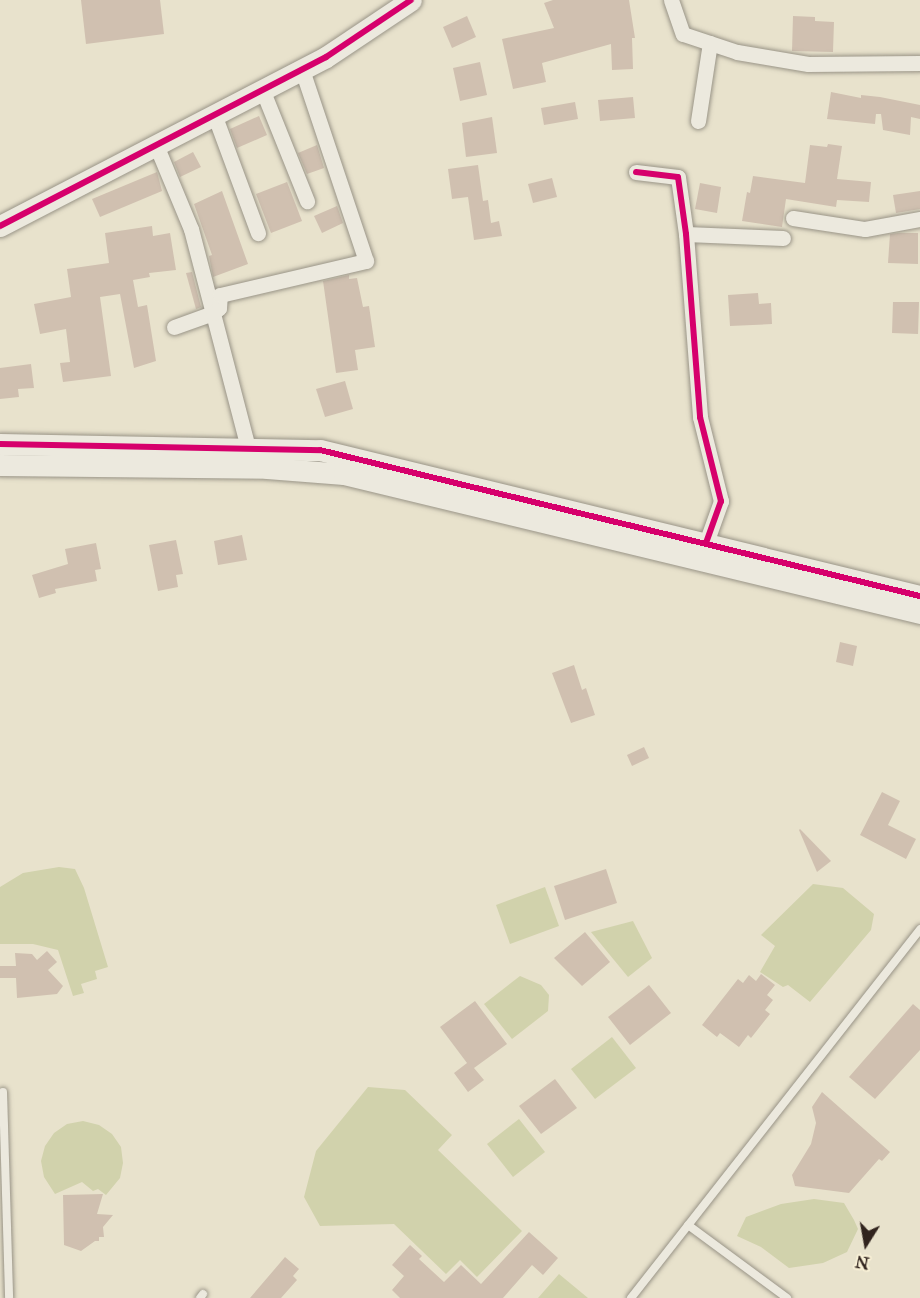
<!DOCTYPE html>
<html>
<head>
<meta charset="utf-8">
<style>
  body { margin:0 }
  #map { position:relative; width:920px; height:1298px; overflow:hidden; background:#e8e2cc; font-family:"IM FELL Great Primer",serif }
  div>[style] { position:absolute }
  .green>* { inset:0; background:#d1d2ac }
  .building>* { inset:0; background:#d0c0b0 }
  .roads { filter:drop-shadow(0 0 2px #999487) drop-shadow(0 0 2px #999487) }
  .lane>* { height:8px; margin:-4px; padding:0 4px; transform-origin:4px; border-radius:4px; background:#ece9de }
  .street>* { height:15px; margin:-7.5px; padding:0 7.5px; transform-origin:7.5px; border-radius:7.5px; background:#ece9de }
  .secondary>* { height:21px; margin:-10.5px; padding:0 10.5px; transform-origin:10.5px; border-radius:10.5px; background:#ece9de }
  .cycleway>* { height:6px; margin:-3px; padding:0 3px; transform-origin:3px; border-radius:3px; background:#d6006c }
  span { translate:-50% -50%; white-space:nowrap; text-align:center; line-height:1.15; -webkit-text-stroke:6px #f8f0d6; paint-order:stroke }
  .north { position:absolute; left:836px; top:1214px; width:60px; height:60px; -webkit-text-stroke:4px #f8f0d6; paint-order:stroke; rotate:191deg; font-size:16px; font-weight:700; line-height:24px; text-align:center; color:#31241e }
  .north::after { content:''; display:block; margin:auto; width:21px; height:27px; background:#31241e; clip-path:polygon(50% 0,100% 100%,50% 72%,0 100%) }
</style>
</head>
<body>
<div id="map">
  <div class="green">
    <i style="clip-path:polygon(59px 867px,75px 869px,84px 888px,108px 967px,95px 971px,97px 979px,81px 984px,84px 993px,73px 996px,58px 950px,33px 944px,0 944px,0 887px,23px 873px)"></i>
    <i style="clip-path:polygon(813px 884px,843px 888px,874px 914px,871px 930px,810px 1002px,788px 985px,783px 987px,760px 972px,775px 946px,761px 935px)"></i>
    <i style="clip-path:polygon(545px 887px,559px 926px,510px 944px,496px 905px)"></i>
    <i style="clip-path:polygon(633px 921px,652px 958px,628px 977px,591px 932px)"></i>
    <i style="clip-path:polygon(520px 976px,541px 985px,549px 995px,548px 1011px,512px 1039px,484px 1004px)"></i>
    <i style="clip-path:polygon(612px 1037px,636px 1068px,595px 1099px,571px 1069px)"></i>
    <i style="clip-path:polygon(368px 1087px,405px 1090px,452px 1135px,438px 1150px,522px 1231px,477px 1277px,460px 1260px,446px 1274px,394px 1224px,320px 1226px,304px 1197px,316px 1151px)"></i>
    <i style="clip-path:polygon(519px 1119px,545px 1152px,513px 1177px,487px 1144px)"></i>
    <i style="clip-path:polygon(83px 1121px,99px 1125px,112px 1134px,121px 1147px,123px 1163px,120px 1178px,106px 1195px,98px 1189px,93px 1191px,82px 1182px,55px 1194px,44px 1177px,41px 1161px,45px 1146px,54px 1133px,67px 1124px)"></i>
    <i style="clip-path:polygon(814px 1199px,844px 1203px,854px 1220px,858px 1229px,847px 1252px,823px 1263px,789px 1268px,761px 1247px,737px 1236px,746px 1217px,781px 1204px)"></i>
    <i style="clip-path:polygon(559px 1274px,588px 1298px,538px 1298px)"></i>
  </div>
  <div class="building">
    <i style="clip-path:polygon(81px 0,160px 0,164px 34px,86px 44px)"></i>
    <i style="clip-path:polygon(553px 0,629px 0,635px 38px,632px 38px,633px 69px,612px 70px,611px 44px,542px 63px,546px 82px,513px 89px,502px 39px,554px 28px,544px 3px)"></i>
    <i style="clip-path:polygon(467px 16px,476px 37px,452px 48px,443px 27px)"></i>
    <i style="clip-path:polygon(793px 16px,815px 17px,815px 21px,834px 22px,833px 52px,792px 51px)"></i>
    <i style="clip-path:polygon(480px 62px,487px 95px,460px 101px,453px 68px)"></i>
    <i style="clip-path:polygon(831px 92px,861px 98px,861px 95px,880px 97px,920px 105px,920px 119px,911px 117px,910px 135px,883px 130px,881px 114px,876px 114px,875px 124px,827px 119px)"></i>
    <i style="clip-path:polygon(633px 97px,635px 118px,600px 121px,598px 100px)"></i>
    <i style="clip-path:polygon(575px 102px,578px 119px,544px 125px,541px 108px)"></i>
    <i style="clip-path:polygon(259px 116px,267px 135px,237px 148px,230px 129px)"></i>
    <i style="clip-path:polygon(492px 117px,497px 153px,466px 157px,462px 123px)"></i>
    <i style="clip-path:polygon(828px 144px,842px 146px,837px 179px,871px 182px,869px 202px,837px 200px,836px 207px,786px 199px,782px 227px,742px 221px,747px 192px,750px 193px,753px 176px,805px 183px,810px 145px,827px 147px)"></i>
    <i style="clip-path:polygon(317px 145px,324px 168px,307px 174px,298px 153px)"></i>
    <i style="clip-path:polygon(193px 152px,201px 167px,180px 177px,174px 162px)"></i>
    <i style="clip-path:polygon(478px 165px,483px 201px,488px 200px,491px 223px,499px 221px,502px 236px,474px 240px,468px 197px,452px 199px,448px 169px)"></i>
    <i style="clip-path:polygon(157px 172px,162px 191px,100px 217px,92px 199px)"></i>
    <i style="clip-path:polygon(552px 178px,557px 197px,533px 203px,528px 184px)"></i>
    <i style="clip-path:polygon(287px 182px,302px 221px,271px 233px,256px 194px)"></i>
    <i style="clip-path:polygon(700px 183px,721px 187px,717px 213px,695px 209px)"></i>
    <i style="clip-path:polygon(222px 191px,248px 264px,213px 277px,209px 256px,212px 255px,194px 204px)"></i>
    <i style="clip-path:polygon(920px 191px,920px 209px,896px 213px,893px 195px)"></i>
    <i style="clip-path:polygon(337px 206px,343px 223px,322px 233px,314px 216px)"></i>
    <i style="clip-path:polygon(152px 226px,153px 236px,170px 233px,176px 270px,149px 273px,150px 277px,133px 280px,138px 307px,147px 305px,156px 361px,134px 368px,120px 294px,100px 297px,111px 376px,63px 382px,60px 363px,70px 362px,66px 329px,40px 334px,34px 304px,71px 297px,67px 269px,109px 263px,105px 233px)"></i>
    <i style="clip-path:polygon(898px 233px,918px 233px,918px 264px,888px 263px,890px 234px)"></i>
    <i style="clip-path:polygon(192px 272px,201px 307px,196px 309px,186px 273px)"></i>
    <i style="clip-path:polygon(349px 275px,349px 279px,357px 278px,363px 307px,369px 306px,375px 347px,355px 350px,358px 370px,336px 373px,323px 281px)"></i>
    <i style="clip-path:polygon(758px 293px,759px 304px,771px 303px,772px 324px,730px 326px,728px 295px)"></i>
    <i style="clip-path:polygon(893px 302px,919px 302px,918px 334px,892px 333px)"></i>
    <i style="clip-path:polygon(31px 364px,34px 388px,18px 389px,19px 397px,0 399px,0 368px)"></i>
    <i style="clip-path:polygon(345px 381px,353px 409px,325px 417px,316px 389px)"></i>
    <i style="clip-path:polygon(242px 535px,247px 560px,218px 565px,214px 541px)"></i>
    <i style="clip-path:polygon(176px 540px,183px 574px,176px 575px,178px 587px,158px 591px,149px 545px)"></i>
    <i style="clip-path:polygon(96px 543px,101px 569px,95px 570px,97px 581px,55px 589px,56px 593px,39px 598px,32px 575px,68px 564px,65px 549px)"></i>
    <i style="clip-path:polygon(840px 642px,857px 646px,853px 666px,836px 662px)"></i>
    <i style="clip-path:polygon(574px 665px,582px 690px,586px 688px,595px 715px,571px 723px,552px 673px)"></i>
    <i style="clip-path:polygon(644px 747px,649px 758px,632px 766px,627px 755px)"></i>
    <i style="clip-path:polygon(882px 792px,900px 801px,888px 825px,916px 839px,906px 859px,860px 835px)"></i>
    <i style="clip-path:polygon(800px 829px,831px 861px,817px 872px,799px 830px)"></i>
    <i style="clip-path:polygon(606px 869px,617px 903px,565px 920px,554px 886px)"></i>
    <i style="clip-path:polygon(585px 932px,610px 962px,582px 986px,554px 958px)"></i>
    <i style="clip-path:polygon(47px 951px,57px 962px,48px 970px,63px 986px,57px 994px,17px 998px,16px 978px,0 978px,0 966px,16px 966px,15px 953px,32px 954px,37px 960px)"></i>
    <i style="clip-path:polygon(761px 974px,775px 985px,767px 995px,773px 1000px,765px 1010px,770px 1014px,751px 1038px,748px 1035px,739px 1047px,720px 1033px,717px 1037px,702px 1025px,738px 979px,743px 983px,749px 975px,756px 981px)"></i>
    <i style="clip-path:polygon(649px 985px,671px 1013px,630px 1045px,608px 1017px)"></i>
    <i style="clip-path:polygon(475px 1001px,507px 1044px,474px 1068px,484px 1080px,468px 1092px,454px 1073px,467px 1063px,440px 1027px)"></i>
    <i style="clip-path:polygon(913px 1004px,920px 1010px,920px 1050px,875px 1099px,849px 1077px)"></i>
    <i style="clip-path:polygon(555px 1079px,577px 1108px,541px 1134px,519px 1106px)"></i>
    <i style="clip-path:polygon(822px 1092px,890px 1152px,882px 1161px,879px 1159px,849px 1193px,795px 1186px,792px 1175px,811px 1144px,816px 1123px,812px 1107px)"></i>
    <i style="clip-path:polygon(103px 1194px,97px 1214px,113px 1215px,103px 1227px,104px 1237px,99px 1237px,99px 1241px,95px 1241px,81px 1251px,64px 1245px,63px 1195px)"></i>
    <i style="clip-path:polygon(529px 1232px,558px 1258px,543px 1275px,532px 1265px,503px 1298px,400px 1298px,392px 1290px,404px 1276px,392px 1265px,410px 1245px,422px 1256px,419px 1259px,444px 1282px,461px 1265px,481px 1284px)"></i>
    <i style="clip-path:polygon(285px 1257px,299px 1269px,293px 1276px,297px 1280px,281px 1298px,250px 1298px)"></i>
  </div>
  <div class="roads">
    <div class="lane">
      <i style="left:3px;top:1092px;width:206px;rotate:88.3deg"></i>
      <i style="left:688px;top:1225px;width:123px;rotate:36.4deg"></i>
      <i style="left:200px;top:1298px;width:5px;rotate:-53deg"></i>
      <i style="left:631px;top:1298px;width:469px;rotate:-51.9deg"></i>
    </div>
    <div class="street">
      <i style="left:671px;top:0;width:36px;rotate:71deg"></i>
      <i style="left:683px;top:34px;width:57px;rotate:18.4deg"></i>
      <i style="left:737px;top:52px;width:72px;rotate:9.6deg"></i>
      <i style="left:808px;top:64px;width:112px;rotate:-0.5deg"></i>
      <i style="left:262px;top:89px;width:121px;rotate:68.1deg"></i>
      <i style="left:214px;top:114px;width:127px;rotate:69.7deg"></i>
      <i style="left:698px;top:121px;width:79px;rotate:-81.3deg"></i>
      <i style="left:156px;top:145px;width:91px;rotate:67.4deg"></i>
      <i style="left:191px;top:229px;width:235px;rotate:75.4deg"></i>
      <i style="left:636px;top:172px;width:42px;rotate:6.8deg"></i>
      <i style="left:678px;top:177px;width:58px;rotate:82deg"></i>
      <i style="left:686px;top:234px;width:184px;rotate:85.6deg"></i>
      <i style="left:700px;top:417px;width:87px;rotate:76deg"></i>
      <i style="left:721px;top:501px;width:45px;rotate:109.7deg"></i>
      <i style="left:793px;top:218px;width:73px;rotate:8.7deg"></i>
      <i style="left:865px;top:229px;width:56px;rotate:-10.3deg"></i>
      <i style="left:686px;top:234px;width:97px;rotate:2.4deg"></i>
      <i style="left:174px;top:327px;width:41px;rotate:-19.7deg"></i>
      <i style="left:213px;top:313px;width:8px;rotate:-40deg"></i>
      <i style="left:219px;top:308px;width:13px;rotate:-86deg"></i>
      <i style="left:220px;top:295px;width:150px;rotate:-13.1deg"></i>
      <i style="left:366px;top:261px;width:201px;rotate:-108.5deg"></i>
    </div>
    <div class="secondary">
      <i style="left:0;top:226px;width:367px;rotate:-27.4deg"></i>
      <i style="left:326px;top:57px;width:102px;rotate:-33.8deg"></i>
      <i style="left:0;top:444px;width:320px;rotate:1.1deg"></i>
      <i style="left:320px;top:450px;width:618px;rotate:13.68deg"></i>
      <i style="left:0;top:465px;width:267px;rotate:0.6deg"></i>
      <i style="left:267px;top:468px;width:77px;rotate:4.5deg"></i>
      <i style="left:344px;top:474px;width:593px;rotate:13.57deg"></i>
    </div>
  </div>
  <div class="cycleway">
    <i style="left:636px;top:172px;width:42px;rotate:6.8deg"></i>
    <i style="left:678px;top:177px;width:58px;rotate:82deg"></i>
    <i style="left:686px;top:234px;width:184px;rotate:85.6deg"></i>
    <i style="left:700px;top:417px;width:87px;rotate:76deg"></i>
    <i style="left:721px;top:501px;width:45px;rotate:109.7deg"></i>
    <i style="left:0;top:226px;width:367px;rotate:-27.4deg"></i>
    <i style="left:326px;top:57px;width:102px;rotate:-33.8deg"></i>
    <i style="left:0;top:444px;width:320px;rotate:1.1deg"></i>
    <i style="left:320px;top:450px;width:618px;rotate:13.68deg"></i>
  </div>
  <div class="north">N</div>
</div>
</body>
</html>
